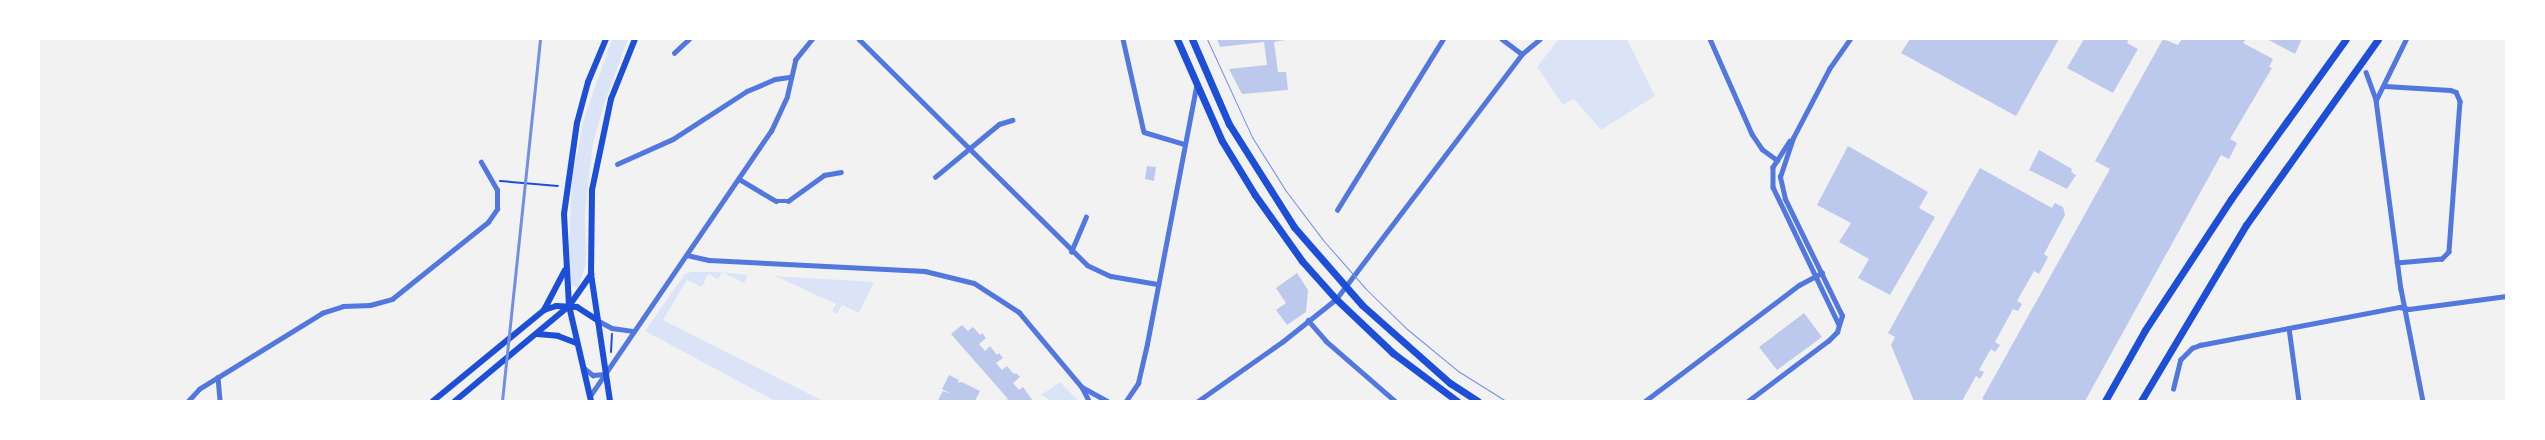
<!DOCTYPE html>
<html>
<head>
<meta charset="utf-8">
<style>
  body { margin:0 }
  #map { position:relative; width:2545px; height:440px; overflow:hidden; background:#f2f2f2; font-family:"Fira Sans",sans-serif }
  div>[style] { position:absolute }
  .green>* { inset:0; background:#dbe4f7 }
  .building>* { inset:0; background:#bdc9ec }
  .path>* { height:2px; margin:-1px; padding:0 1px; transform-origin:1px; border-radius:1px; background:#1d4ed8 }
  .minor>* { height:4.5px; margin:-2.25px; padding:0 2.25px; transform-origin:2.25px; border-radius:2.25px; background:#5277de }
  .secondary>* { height:6px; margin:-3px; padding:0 3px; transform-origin:3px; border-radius:3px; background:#1d4ed8 }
  .primary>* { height:7px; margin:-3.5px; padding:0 3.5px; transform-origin:3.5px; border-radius:3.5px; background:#1d4ed8 }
  .tram>* { height:1px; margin:-0.5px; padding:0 0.5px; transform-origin:0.5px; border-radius:0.5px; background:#7290e2 }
  .rail>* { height:3px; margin:-1.5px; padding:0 1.5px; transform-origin:1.5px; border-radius:1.5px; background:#7290e2 }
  span { translate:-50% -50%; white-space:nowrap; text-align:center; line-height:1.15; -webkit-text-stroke:5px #fff; paint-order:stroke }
  .frame { position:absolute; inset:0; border:40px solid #fff; pointer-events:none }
</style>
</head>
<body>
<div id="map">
  <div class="green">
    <i style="clip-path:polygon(612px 39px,628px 39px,605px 101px,593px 143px,585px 212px,586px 264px,578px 288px,571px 285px,569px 248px,572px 179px,584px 118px)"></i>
    <i style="clip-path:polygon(1559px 39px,1627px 39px,1655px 96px,1601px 130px,1574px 99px,1563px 105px,1537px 67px)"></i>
    <i style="clip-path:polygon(691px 272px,722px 272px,748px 275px,744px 283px,722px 272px,718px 279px,708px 274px,702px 287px,687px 280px,663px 320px,823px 401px,775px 401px,645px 331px,685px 274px)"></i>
    <i style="clip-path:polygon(775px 276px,874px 282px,859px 313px,842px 305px,837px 314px,832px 311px,836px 304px)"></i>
    <i style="clip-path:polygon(1060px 382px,1079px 401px,1052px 401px,1041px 395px)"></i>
  </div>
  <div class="building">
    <i style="clip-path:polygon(1217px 39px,1290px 39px,1274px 42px,1278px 72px,1286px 72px,1288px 90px,1242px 94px,1229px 69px,1267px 65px,1264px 42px,1220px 47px)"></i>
    <i style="clip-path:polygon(1910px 39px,2059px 39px,2016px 116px,1901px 53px)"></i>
    <i style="clip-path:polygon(2084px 39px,2129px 39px,2127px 43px,2138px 49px,2113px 93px,2067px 68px)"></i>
    <i style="clip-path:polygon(2163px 39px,2178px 45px,2182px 39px,2246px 39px,2243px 43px,2273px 59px,2269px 67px,2272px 68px,2230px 139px,2237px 143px,2229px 159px,2221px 155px,2085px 401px,1986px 401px,1982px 399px,2110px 169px,2095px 161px)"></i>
    <i style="clip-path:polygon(2267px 39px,2302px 39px,2295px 54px)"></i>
    <i style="clip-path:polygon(1848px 146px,1928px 192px,1919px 208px,1935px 217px,1890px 295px,1858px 278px,1869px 259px,1839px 242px,1851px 223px,1817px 205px)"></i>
    <i style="clip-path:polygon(2039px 150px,2072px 169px,2071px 172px,2076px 175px,2067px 189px,2029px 170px)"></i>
    <i style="clip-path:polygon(1147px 166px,1156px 167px,1154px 181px,1145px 179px)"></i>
    <i style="clip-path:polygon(1980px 168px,2052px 208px,2055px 203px,2063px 207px,2065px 215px,2044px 254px,2048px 257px,2039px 274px,2034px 271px,2017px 301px,2022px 304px,2018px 311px,2013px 309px,1995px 342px,2000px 345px,1995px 352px,1991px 349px,1979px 370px,1984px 372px,1980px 379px,1976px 376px,1962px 401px,1914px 401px,1891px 345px,1895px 337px,1888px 333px)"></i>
    <i style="clip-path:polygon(1297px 273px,1308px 290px,1306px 312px,1287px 325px,1276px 310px,1286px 303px,1276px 288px)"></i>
    <i style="clip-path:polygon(1804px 313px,1822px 337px,1777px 370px,1759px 347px)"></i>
    <i style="clip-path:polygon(962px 325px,968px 331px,973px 327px,980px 335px,982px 333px,986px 338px,979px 344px,985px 351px,990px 346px,997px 355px,999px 353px,1003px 358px,996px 363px,1002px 370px,1007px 366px,1014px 374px,1016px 373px,1020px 377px,1013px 383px,1019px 390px,1023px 387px,1033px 401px,1005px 401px,1008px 399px,951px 334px)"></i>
    <i style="clip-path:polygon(949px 375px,959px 380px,958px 383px,962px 382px,980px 391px,975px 401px,938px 400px,943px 391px,952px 394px,942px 389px)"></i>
  </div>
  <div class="path">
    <i style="left:500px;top:181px;width:58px;rotate:4.9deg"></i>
    <i style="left:611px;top:352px;width:18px;rotate:-87deg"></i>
  </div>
  <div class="minor">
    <i style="left:859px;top:39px;width:321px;rotate:44.7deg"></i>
    <i style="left:1087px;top:265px;width:26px;rotate:25deg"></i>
    <i style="left:1111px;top:276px;width:48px;rotate:9.7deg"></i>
    <i style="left:1123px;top:39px;width:95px;rotate:77.3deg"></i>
    <i style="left:1144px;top:132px;width:42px;rotate:16.7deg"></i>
    <i style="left:1502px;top:39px;width:25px;rotate:37deg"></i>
    <i style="left:1710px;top:39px;width:104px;rotate:66.1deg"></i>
    <i style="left:1752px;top:134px;width:18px;rotate:56deg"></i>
    <i style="left:1762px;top:149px;width:19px;rotate:36deg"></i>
    <i style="left:674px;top:53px;width:21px;rotate:-43deg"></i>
    <i style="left:2366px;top:72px;width:30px;rotate:70deg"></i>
    <i style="left:2376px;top:100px;width:191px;rotate:82.5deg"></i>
    <i style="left:2401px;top:289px;width:114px;rotate:78.9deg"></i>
    <i style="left:2385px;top:86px;width:65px;rotate:3.5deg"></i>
    <i style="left:2450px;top:90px;width:6px;rotate:18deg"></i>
    <i style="left:2456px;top:92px;width:10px;rotate:66deg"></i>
    <i style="left:2460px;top:101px;width:151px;rotate:94.2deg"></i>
    <i style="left:2449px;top:252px;width:10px;rotate:135deg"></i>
    <i style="left:2442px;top:259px;width:45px;rotate:174.9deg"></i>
    <i style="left:2376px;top:100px;width:68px;rotate:-63.8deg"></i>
    <i style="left:1790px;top:141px;width:31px;rotate:123deg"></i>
    <i style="left:1773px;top:167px;width:20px;rotate:90deg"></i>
    <i style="left:1773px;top:187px;width:153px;rotate:64.4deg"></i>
    <i style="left:617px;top:164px;width:61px;rotate:-24.1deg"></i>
    <i style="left:673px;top:139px;width:88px;rotate:-33deg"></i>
    <i style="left:747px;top:91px;width:30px;rotate:-23deg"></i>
    <i style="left:775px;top:79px;width:14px;rotate:-8deg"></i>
    <i style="left:935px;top:177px;width:83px;rotate:-39.6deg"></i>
    <i style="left:999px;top:124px;width:14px;rotate:-17deg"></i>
    <i style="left:739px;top:179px;width:43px;rotate:30.7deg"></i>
    <i style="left:776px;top:201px;width:12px"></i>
    <i style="left:788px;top:201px;width:44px;rotate:-35.8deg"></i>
    <i style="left:824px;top:175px;width:17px;rotate:-10deg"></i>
    <i style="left:1337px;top:210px;width:201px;rotate:-58.2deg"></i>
    <i style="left:1071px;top:252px;width:38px;rotate:-67deg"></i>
    <i style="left:687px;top:255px;width:23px;rotate:13deg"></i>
    <i style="left:709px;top:260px;width:216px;rotate:2.9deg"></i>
    <i style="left:925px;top:271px;width:50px;rotate:13.8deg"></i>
    <i style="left:974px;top:283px;width:54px;rotate:32.8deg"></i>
    <i style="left:1019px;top:312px;width:98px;rotate:50deg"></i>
    <i style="left:1082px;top:387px;width:16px;rotate:63deg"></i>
    <i style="left:597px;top:320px;width:17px;rotate:28deg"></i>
    <i style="left:612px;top:328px;width:22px;rotate:8deg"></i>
    <i style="left:1308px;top:320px;width:28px;rotate:49deg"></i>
    <i style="left:1326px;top:341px;width:91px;rotate:41deg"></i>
    <i style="left:2289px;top:328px;width:74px;rotate:82.2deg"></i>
    <i style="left:583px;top:367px;width:13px;rotate:39deg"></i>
    <i style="left:593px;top:375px;width:12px;rotate:-5deg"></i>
    <i style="left:218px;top:377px;width:24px;rotate:85deg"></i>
    <i style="left:1082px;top:387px;width:29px;rotate:29deg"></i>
    <i style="left:2173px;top:389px;width:30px;rotate:-76deg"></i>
    <i style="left:2180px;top:360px;width:17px;rotate:-45deg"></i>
    <i style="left:2192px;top:348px;width:9px;rotate:-21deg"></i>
    <i style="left:2200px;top:345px;width:203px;rotate:-10.8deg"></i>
    <i style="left:2399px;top:307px;width:10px;rotate:11deg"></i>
    <i style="left:2409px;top:309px;width:98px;rotate:-7.6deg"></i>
    <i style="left:590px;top:396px;width:321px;rotate:-55.7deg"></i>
    <i style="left:771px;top:131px;width:38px;rotate:-65deg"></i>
    <i style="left:787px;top:96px;width:37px;rotate:-77deg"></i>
    <i style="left:795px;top:60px;width:27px;rotate:-51deg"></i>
    <i style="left:188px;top:401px;width:16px;rotate:-47deg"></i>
    <i style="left:199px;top:389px;width:145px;rotate:-31.7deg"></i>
    <i style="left:322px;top:313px;width:22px;rotate:-18deg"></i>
    <i style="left:343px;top:306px;width:27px;rotate:-2deg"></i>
    <i style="left:370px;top:305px;width:23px;rotate:-15deg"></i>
    <i style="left:392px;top:299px;width:123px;rotate:-38.7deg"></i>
    <i style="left:488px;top:222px;width:16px;rotate:-55deg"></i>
    <i style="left:497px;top:209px;width:19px;rotate:-90deg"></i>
    <i style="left:497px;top:190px;width:32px;rotate:-120deg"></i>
    <i style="left:1126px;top:401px;width:22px;rotate:-56deg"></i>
    <i style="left:1138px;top:383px;width:40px;rotate:-77deg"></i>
    <i style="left:1147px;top:344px;width:262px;rotate:-79.2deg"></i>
    <i style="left:1198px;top:401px;width:103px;rotate:-35.1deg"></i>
    <i style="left:1282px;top:342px;width:69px;rotate:-38.5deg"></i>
    <i style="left:1336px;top:299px;width:308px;rotate:-52.8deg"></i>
    <i style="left:1522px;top:54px;width:23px;rotate:-40deg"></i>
    <i style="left:1645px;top:401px;width:193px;rotate:-37deg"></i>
    <i style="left:1799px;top:285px;width:26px;rotate:-28deg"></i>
    <i style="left:1748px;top:401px;width:100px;rotate:-36.9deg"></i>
    <i style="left:1828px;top:341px;width:13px;rotate:-45deg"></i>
    <i style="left:1837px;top:332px;width:17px;rotate:-73deg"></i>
    <i style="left:1842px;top:316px;width:130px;rotate:-116deg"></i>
    <i style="left:1785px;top:199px;width:23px;rotate:-103deg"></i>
    <i style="left:1780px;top:177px;width:41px;rotate:-71.6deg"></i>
    <i style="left:1793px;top:138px;width:78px;rotate:-62.4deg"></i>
    <i style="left:1829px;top:69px;width:37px;rotate:-55deg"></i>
  </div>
  <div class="secondary">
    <i style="left:544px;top:310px;width:13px;rotate:-18deg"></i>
    <i style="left:556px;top:306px;width:21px;rotate:3deg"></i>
    <i style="left:577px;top:307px;width:24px;rotate:33deg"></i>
    <i style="left:537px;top:334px;width:21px;rotate:5deg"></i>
    <i style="left:558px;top:336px;width:19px;rotate:21deg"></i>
    <i style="left:433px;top:401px;width:144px;rotate:-39.3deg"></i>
    <i style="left:544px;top:310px;width:45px;rotate:-62.3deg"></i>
    <i style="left:455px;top:401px;width:148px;rotate:-39.8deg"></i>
    <i style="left:569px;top:306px;width:39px;rotate:-55deg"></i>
    <i style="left:591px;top:401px;width:98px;rotate:-103deg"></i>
    <i style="left:569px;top:306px;width:92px;rotate:-93.1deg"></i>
    <i style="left:564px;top:214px;width:92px;rotate:-81.9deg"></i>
    <i style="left:577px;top:123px;width:42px;rotate:-75deg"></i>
    <i style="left:588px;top:82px;width:47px;rotate:-67.3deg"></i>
    <i style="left:610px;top:401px;width:128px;rotate:-98.5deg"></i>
    <i style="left:591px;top:274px;width:84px;rotate:-89.3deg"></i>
    <i style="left:592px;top:190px;width:93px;rotate:-78.2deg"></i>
    <i style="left:611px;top:99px;width:65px;rotate:-68.2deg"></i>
  </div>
  <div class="primary">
    <i style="left:1177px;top:39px;width:111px;rotate:66.2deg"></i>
    <i style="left:1222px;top:141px;width:63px;rotate:58.6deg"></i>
    <i style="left:1255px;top:195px;width:81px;rotate:54.5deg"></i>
    <i style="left:1302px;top:261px;width:51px;rotate:48.2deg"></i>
    <i style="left:1336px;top:299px;width:79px;rotate:43.5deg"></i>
    <i style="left:1393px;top:353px;width:80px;rotate:36.9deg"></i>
    <i style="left:1192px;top:39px;width:93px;rotate:66.5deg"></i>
    <i style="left:1229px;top:124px;width:122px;rotate:57.7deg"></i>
    <i style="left:1294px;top:227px;width:103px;rotate:48.9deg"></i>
    <i style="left:1362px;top:305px;width:118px;rotate:41.6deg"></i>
    <i style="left:1450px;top:383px;width:33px;rotate:33deg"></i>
    <i style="left:2105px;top:401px;width:81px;rotate:-60.6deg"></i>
    <i style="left:2145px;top:330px;width:157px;rotate:-56.7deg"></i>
    <i style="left:2231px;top:199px;width:197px;rotate:-54.3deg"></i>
    <i style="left:2141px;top:401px;width:205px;rotate:-59.2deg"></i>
    <i style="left:2246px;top:225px;width:228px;rotate:-54.6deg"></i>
  </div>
  <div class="tram">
    <i style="left:1207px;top:39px;width:108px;rotate:65.3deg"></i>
    <i style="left:1252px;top:137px;width:64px;rotate:57.8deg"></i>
    <i style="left:1286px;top:191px;width:61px;rotate:52.9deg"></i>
    <i style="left:1323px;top:240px;width:65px;rotate:48.7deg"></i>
    <i style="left:1366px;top:289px;width:57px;rotate:44.3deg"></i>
    <i style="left:1407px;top:329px;width:66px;rotate:39.5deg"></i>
    <i style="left:1458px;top:371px;width:57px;rotate:32deg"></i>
  </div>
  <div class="rail">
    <i style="left:502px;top:401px;width:364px;rotate:-84deg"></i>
  </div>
  <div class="frame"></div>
</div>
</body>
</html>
